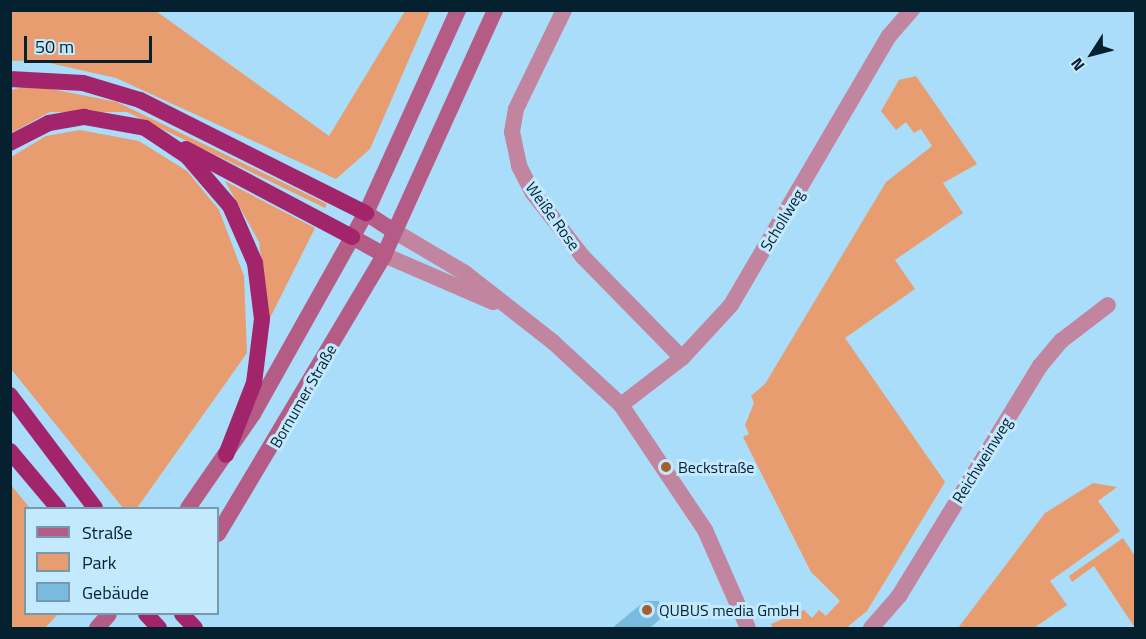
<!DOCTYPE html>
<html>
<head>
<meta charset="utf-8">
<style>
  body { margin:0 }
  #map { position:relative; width:1146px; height:639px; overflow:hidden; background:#a9ddfa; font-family:"Titillium Web",sans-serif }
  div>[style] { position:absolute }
  .green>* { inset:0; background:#e79d70 }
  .building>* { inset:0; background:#79bbde }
  .minor>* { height:16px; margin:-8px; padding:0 8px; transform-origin:8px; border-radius:8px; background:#c2859f }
  .secondary>* { height:16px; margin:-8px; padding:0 8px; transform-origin:8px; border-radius:8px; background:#b45c85 }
  .trunk>* { height:16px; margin:-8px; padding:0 8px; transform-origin:8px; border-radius:8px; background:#a2246a }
  .trunk-bridge>* { height:16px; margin:-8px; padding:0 8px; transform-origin:8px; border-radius:8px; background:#a2246a }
  .dots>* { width:16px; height:16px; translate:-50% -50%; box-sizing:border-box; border:3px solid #c2e9fe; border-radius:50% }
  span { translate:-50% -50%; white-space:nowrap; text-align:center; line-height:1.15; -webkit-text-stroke:6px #c2e9fe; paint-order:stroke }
  .street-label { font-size:16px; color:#05212f }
  .poi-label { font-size:16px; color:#05212f }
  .left { translate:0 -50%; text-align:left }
  .frame { position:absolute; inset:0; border:12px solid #05212f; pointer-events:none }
  .legend { position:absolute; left:24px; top:507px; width:195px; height:108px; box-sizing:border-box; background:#c2e9fe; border:2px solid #7699ab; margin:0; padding:8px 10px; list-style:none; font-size:18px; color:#05212f }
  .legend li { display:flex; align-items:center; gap:12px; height:30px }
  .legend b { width:30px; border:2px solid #7699ab }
  .north { position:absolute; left:1062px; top:24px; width:60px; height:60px; -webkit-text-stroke:4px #c2e9fe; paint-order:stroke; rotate:234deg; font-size:16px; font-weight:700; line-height:24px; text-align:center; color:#05212f }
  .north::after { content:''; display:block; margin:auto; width:21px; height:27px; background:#05212f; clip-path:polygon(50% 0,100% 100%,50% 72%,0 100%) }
  .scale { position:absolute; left:24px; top:36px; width:128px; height:27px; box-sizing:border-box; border:3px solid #05212f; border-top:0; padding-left:8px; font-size:18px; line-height:21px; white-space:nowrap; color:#05212f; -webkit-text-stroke:4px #c2e9fe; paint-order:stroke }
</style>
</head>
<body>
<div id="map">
  <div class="green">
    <i style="clip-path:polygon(10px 11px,156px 11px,329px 136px,405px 11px,430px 11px,370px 149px,336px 179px,116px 78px,36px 60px,11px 61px)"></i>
    <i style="clip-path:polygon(916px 76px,977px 164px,943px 183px,963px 213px,895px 260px,915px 289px,845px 338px,945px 482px,867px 611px,846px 628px,773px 628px,771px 624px,804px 610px,812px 618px,819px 610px,826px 616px,840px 601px,811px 572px,743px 437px,749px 434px,745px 425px,754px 403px,751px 396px,765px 384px,886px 182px,932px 146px,921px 129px,914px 133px,906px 122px,896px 130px,881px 111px,899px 80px)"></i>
    <i style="clip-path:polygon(31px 85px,117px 102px,327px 204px,325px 208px,127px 112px,50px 112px,11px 133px,11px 90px)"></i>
    <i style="clip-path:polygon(80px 130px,139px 141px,187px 171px,219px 210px,244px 276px,247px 353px,137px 508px,123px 508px,11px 369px,11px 157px,46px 136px)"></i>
    <i style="clip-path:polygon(225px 181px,315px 228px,269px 320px,259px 242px)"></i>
    <i style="clip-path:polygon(1093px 483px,1117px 487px,1098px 501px,1120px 531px,1050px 581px,1067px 605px,1034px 628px,958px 628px,1045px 513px)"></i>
    <i style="clip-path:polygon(10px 484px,30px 508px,26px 508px,26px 614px,58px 614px,45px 628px,11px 628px)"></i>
    <i style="clip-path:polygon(1123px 538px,1135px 556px,1135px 628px,1094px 566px,1072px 582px,1069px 576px)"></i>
  </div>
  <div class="building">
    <i style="clip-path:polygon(645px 601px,659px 601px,660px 619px,650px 628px,612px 628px)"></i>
  </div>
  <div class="minor">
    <i style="left:564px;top:10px;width:110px;rotate:115.9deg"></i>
    <i style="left:516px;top:109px;width:23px;rotate:100deg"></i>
    <i style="left:512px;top:132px;width:35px;rotate:78deg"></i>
    <i style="left:519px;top:166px;width:30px;rotate:63deg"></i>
    <i style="left:533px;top:193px;width:81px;rotate:52deg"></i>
    <i style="left:583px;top:257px;width:141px;rotate:45.6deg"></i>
    <i style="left:394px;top:231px;width:82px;rotate:30.6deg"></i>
    <i style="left:465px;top:273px;width:112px;rotate:38.1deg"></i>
    <i style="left:553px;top:342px;width:93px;rotate:42.8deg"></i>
    <i style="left:621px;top:405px;width:151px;rotate:56.1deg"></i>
    <i style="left:705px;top:530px;width:107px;rotate:66.3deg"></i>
    <i style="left:384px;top:255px;width:119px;rotate:23.3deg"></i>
    <i style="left:621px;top:405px;width:77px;rotate:-37.6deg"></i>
    <i style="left:682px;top:358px;width:72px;rotate:-47.2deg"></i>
    <i style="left:731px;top:305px;width:312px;rotate:-59.6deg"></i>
    <i style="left:889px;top:36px;width:35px;rotate:-49deg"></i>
    <i style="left:871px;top:628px;width:43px;rotate:-48.8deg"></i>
    <i style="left:899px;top:596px;width:270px;rotate:-58.5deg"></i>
    <i style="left:1040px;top:366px;width:33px;rotate:-50deg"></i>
    <i style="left:1061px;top:341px;width:59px;rotate:-37.5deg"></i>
  </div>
  <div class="secondary">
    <i style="left:366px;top:213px;width:33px;rotate:33deg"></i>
    <i style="left:352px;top:237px;width:37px;rotate:29deg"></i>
    <i style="left:188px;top:508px;width:114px;rotate:-55.3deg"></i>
    <i style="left:253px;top:414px;width:231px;rotate:-60.7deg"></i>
    <i style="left:366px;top:213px;width:223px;rotate:-65.6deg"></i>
    <i style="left:218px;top:534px;width:325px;rotate:-59.2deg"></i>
    <i style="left:384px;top:255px;width:269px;rotate:-65.6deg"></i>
    <i style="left:97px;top:628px;width:18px;rotate:-49deg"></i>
  </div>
  <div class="trunk">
    <i style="left:10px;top:79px;width:73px;rotate:3.1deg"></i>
    <i style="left:83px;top:83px;width:59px;rotate:16.6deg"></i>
    <i style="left:140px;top:100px;width:253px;rotate:26.6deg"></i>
    <i style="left:10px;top:143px;width:44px;rotate:-27.1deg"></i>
    <i style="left:49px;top:123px;width:36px;rotate:-10deg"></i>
    <i style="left:84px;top:117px;width:62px;rotate:10.2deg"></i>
    <i style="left:145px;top:128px;width:50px;rotate:33.7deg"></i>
    <i style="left:187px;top:156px;width:66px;rotate:49.3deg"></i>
    <i style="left:230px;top:206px;width:62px;rotate:66.3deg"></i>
    <i style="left:255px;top:263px;width:56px;rotate:82.9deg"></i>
    <i style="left:262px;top:319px;width:64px;rotate:97.1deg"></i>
    <i style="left:254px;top:383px;width:77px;rotate:111.3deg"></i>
    <i style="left:186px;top:149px;width:188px;rotate:27.9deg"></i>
    <i style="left:10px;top:395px;width:141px;rotate:53deg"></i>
    <i style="left:10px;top:451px;width:75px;rotate:49.9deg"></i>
    <i style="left:182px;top:614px;width:19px;rotate:47deg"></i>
  </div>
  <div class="trunk-bridge">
    <i style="left:146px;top:614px;width:19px;rotate:47deg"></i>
  </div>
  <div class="dots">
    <i style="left:666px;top:467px;background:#a45f31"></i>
    <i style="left:647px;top:610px;background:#a45f31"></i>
  </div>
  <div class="street-label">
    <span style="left:553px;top:216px;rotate:54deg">Weiße Rose</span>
    <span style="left:782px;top:220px;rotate:-59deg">Schollweg</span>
    <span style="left:303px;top:396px;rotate:-60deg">Bornumer Straße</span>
    <span style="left:982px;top:460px;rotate:-58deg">Reichweinweg</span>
  </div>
  <div class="poi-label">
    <span class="left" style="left:678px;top:467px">Beckstraße</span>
    <span class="left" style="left:659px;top:610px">QUBUS media GmbH</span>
  </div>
  <div class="frame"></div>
  <ul class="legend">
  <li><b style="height:8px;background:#b45c85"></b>Straße</li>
  <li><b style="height:16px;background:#e79d70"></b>Park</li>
  <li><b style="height:16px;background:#79bbde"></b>Gebäude</li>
  </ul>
  <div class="north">N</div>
  <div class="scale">50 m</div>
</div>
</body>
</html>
